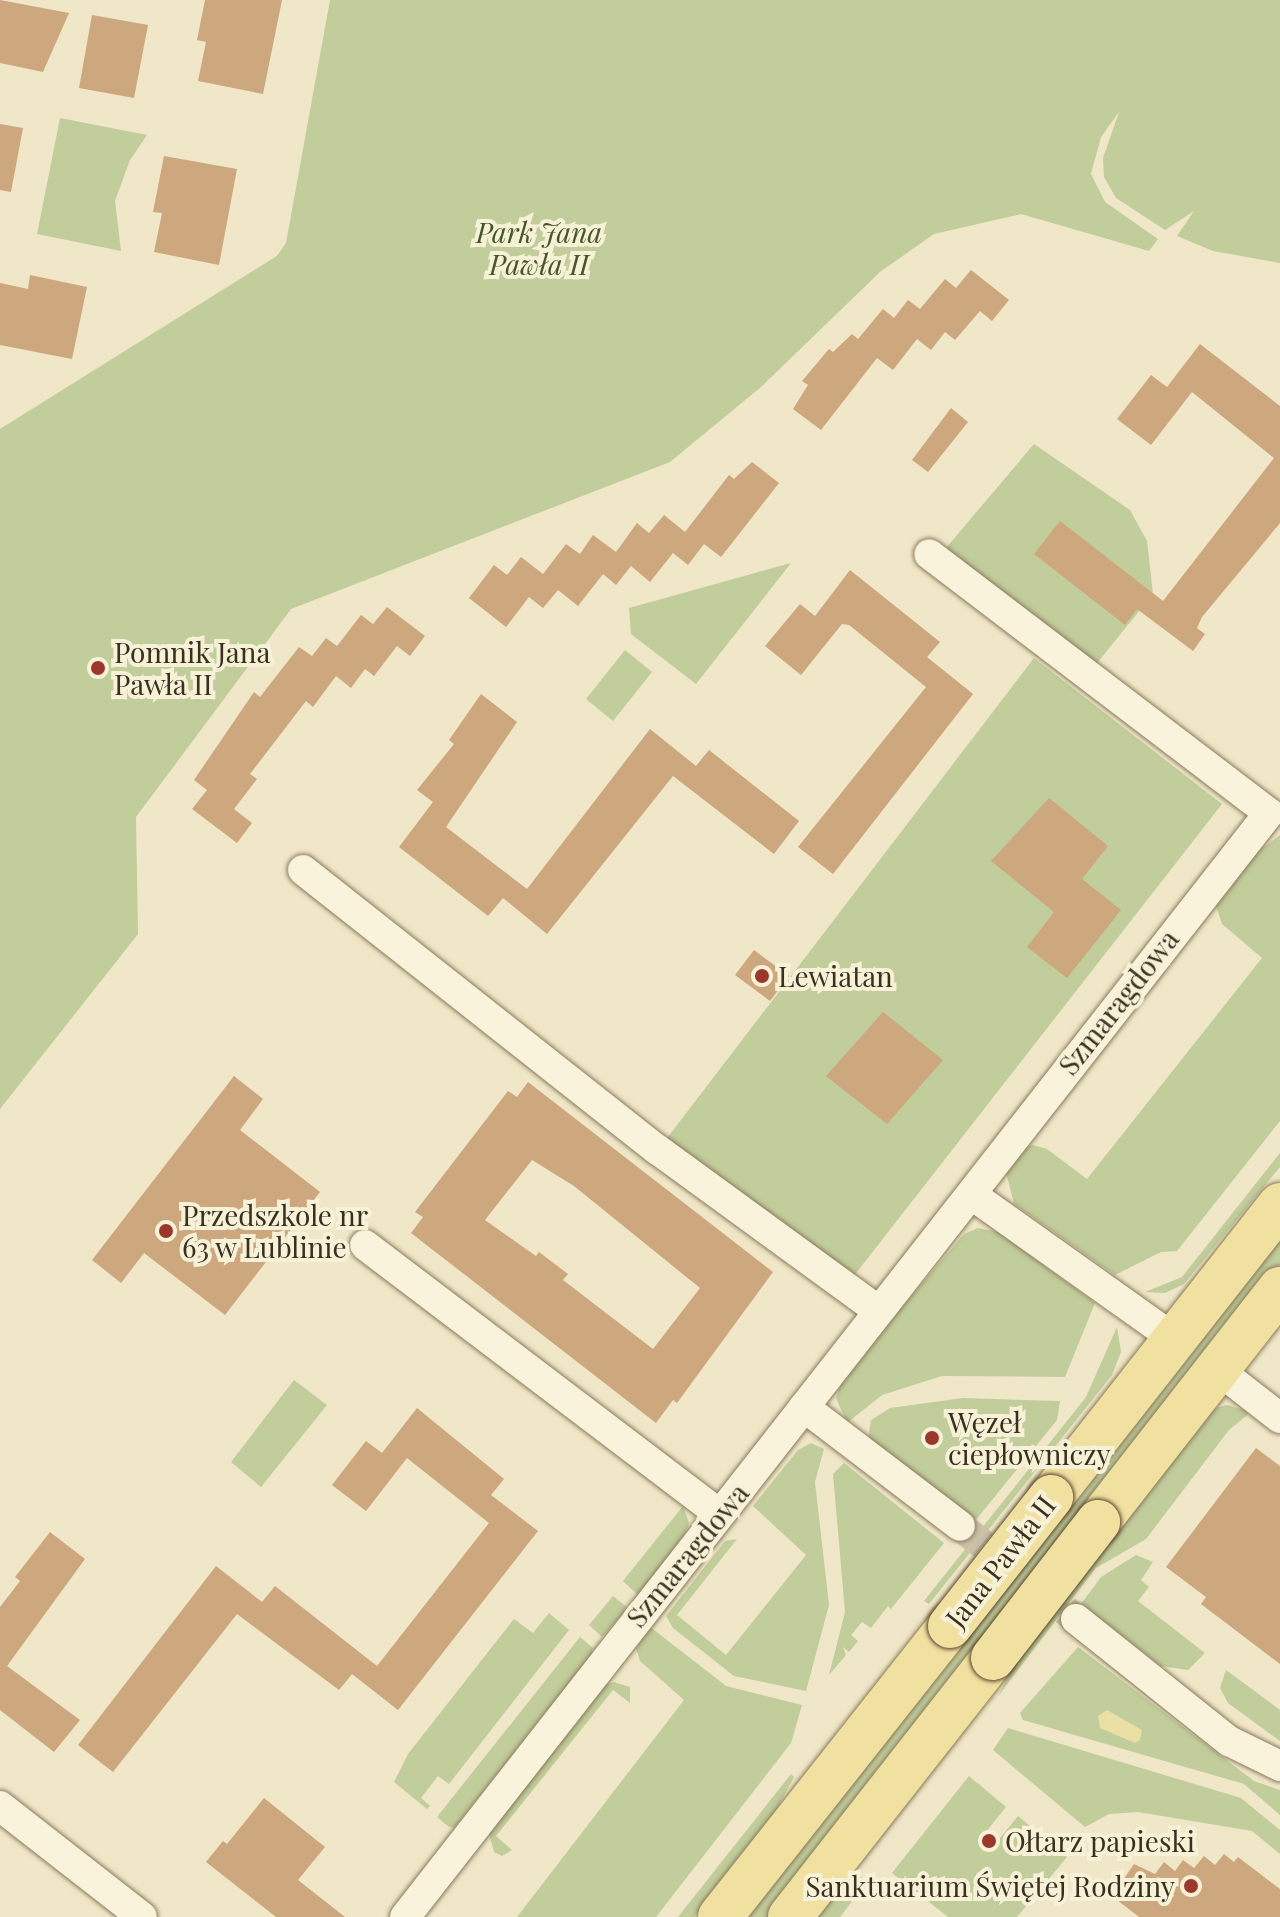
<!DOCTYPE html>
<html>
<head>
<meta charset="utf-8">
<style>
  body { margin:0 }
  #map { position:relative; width:1280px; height:1917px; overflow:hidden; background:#efe7c7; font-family:"Playfair Display",serif }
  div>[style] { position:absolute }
  .green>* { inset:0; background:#c1cd9b }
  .sand>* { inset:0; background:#eae0a5 }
  .building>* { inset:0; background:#cda77d }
  .street-tunnel>* { height:30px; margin-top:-15px; transform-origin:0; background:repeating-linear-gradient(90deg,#cbc2a6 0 30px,transparent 0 45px) }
  .roads { filter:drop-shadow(0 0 2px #8a7a5c) drop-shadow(0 0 2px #8a7a5c) }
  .street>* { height:30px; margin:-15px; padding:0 15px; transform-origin:15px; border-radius:15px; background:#f9f3db }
  .primary>* { height:44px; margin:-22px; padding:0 22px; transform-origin:22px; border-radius:22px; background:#f1e1a0 }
  .bridges { filter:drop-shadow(0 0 2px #594830) drop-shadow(0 0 2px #594830) }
  .primary-bridge>* { height:44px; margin:-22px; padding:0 22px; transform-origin:22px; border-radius:22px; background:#f1e1a0 }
  .dots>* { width:22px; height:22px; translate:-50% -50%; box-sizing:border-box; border:4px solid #f6f1d7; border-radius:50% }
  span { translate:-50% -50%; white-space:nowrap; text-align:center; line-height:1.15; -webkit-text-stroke:8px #f6f1d7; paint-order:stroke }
  .park-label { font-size:28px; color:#455726; font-style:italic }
  .poi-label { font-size:28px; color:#3b3020 }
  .left { translate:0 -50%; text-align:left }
  .right { translate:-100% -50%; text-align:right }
  .street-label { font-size:28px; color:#3b3020 }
</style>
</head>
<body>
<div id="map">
  <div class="green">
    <i style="clip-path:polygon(330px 0,1280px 0,1280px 263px,1213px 251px,1177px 236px,1194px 211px,1165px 230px,1116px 198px,1104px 177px,1103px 158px,1119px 112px,1101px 137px,1091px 174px,1105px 202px,1158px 239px,1149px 251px,1021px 214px,934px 234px,880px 272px,761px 387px,670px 462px,291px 609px,136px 817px,138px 934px,0 1109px,0 429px,277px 256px,286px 243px)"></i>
    <i style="clip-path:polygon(60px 118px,147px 135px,130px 160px,115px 201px,121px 251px,37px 234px)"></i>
    <i style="clip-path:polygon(1034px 444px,1130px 510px,1147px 541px,1153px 594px,1093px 668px,946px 548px)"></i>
    <i style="clip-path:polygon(791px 563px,696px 684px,631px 634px,629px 608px)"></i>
    <i style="clip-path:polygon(625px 650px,652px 672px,613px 721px,586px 699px)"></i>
    <i style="clip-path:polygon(1034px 658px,1222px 804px,846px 1286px,658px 1150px)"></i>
    <i style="clip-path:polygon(1280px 835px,1280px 1121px,1177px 1251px,1161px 1252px,1115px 1275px,1014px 1204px,1006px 1172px,1020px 1149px,1033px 1145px,1047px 1149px,1087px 1179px,1262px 958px,1222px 924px,1216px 906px,1257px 852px)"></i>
    <i style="clip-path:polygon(1280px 1153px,1280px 1167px,1184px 1284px,1165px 1293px,1145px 1292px,1182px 1277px)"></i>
    <i style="clip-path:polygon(978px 1228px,998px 1232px,1095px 1303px,1065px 1377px,942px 1376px,882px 1395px,847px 1423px,836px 1398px,843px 1377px,964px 1234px)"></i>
    <i style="clip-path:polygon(1280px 1240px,1280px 1265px,768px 1917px,739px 1917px)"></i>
    <i style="clip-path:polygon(1117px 1327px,1121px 1352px,1112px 1375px,929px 1604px,924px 1601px,1086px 1397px)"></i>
    <i style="clip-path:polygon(294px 1380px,327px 1405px,261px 1487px,231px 1462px)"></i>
    <i style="clip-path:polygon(963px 1398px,1060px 1401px,1057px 1420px,975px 1521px,868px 1439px,871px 1420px,890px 1408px)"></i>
    <i style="clip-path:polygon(1227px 1405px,1251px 1412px,1229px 1430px,1146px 1539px,1096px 1568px,998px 1696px,1031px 1635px,1212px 1409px)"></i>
    <i style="clip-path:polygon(811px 1443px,824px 1449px,815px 1482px,829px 1605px,806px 1691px,734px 1676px,673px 1628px,666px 1616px,725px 1541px,737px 1539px,677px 1615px,726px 1655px,806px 1555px,753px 1506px,798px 1450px)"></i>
    <i style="clip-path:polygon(844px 1463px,944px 1543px,891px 1609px,888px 1606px,871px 1628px,862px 1622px,851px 1635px,858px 1641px,849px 1652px,843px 1647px,846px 1655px,829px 1675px,845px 1612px,833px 1474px)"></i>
    <i style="clip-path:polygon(683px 1506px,689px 1523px,684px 1538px,639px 1596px,623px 1581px)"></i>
    <i style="clip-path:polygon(1136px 1555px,1153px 1562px,1141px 1580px,1149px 1587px,1138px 1601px,1205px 1653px,1188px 1670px,1161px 1666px,1081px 1604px,1101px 1577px)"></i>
    <i style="clip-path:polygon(613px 1596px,628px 1608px,602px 1637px,589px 1625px)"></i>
    <i style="clip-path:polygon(549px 1613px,569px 1630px,449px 1784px,438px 1776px,421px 1798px,430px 1806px,427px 1809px,394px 1782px,408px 1754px,514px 1619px,533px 1633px)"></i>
    <i style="clip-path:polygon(649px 1626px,726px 1686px,802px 1705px,791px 1743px,656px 1917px,517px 1917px,684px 1700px,640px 1661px,636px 1648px)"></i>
    <i style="clip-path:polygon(580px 1637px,593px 1648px,592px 1654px,454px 1828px,449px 1827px,437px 1817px)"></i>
    <i style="clip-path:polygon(1078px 1647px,1254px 1781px,1280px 1790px,1280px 1815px,1244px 1784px,1023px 1720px,1020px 1713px)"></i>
    <i style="clip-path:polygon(1226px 1670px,1280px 1710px,1280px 1741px,1228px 1703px,1220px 1688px)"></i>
    <i style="clip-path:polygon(614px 1682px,630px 1687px,630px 1703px,613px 1690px,496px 1836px,512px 1850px,502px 1856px,494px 1852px,488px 1830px,602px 1686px)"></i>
    <i style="clip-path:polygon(1008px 1728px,1241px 1798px,1280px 1830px,1280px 1854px,1252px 1831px,1138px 1812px,1109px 1814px,1085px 1827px,993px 1750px)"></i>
    <i style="clip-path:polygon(791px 1774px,794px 1777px,767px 1827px,694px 1917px,678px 1917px)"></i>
    <i style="clip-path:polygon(969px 1776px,1006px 1807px,981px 1838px,992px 1848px,1018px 1816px,1067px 1857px,1017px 1917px,948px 1917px,892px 1873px)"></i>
    <i style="clip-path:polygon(854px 1871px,867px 1882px,840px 1917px,812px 1917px)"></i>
  </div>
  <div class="sand">
    <i style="clip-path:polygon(1107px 1710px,1142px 1730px,1140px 1740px,1135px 1743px,1100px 1728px,1098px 1716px)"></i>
  </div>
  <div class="building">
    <i style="clip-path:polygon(0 0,69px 13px,43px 72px,0 63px)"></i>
    <i style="clip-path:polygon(205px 0,282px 0,263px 94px,198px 81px,206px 42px,197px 40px)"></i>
    <i style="clip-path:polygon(92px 15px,148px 25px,134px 98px,79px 88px)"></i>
    <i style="clip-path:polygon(0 124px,23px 128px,11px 192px,0 190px)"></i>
    <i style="clip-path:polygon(164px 156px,237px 169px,219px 265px,154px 252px,162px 213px,153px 212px)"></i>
    <i style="clip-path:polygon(971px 270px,1009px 300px,992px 321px,980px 311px,955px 340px,945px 332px,931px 350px,917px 339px,893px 370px,877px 358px,821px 430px,793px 409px,808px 385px,802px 381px,829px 349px,833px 352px,852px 334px,858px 339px,883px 309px,894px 318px,908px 300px,920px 309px,945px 279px,956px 288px)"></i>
    <i style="clip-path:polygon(30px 275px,87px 287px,72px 359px,0 345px,0 283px,28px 289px)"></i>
    <i style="clip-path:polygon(1200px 344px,1280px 406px,1280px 523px,1202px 617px,1197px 628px,1205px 634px,1193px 651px,1137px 609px,1125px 625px,1034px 554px,1060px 521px,1163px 601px,1274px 458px,1192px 392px,1151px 445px,1117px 419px,1151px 375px,1167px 387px)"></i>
    <i style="clip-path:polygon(951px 408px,968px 422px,928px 472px,912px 460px)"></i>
    <i style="clip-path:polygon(752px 462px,779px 483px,721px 557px,704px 544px,688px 565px,673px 553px,650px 582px,631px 566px,616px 585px,603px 574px,578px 606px,558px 590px,543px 608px,529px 597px,506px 627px,469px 598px,494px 565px,507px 575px,521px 557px,543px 574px,566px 544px,580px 554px,593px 535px,616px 552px,637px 523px,649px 533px,664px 515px,685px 532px,729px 475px,734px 479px)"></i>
    <i style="clip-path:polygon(850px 570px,940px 642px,927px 657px,973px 694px,833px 874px,798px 847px,926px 687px,849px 625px,842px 624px,801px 675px,765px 646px,800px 604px,815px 616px)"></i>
    <i style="clip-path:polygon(387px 607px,425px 636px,410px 656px,397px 646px,374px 676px,365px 669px,351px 688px,336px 676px,313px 707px,306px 701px,250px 774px,257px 779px,234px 809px,252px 823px,237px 843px,192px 809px,207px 790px,194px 780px,254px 692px,260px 697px,299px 647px,312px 656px,326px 638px,337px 646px,361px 615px,373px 624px)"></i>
    <i style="clip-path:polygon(481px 694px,517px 722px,446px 827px,527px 889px,650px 729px,696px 766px,709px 750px,799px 821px,774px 854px,673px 776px,547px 934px,503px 898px,488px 916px,399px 847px,433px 802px,417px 790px,454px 744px,449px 740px)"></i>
    <i style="clip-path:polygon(1049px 798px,1108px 846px,1082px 879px,1121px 910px,1067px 978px,1027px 947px,1054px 912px,991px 861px)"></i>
    <i style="clip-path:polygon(754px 950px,789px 976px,770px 1001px,735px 975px)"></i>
    <i style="clip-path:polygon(883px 1012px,943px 1060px,887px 1124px,826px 1076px)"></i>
    <i style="clip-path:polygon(234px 1076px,263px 1099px,240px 1130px,320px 1192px,225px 1315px,144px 1253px,121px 1283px,92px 1260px)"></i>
    <i style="clip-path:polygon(evenodd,528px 1082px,773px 1272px,677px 1403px,673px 1400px,656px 1423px,411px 1233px,423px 1217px,415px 1212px,508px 1091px,517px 1097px,528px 1082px,532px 1160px,574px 1186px,700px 1288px,653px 1349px,563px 1280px,568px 1274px,539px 1252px,536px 1256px,485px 1220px,532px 1160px)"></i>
    <i style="clip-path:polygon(417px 1408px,504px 1479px,491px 1495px,538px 1531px,398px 1710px,352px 1674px,339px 1690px,237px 1614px,113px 1772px,78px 1745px,216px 1566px,262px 1602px,275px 1586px,377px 1666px,489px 1523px,407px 1458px,366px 1511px,332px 1485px,366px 1441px,382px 1453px)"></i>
    <i style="clip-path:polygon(1256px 1448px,1280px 1466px,1280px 1664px,1201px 1604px,1206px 1597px,1166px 1567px)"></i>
    <i style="clip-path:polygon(50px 1532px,85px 1559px,7px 1666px,80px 1720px,54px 1752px,0 1710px,0 1607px,20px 1581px,15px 1577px)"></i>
    <i style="clip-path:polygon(264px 1798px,325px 1847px,298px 1880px,345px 1917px,276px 1917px,206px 1862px,223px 1841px,227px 1844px)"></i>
    <i style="clip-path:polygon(1224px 1854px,1234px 1862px,1238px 1857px,1280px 1889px,1280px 1917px,1139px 1917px,1117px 1900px,1121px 1895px,1116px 1890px,1134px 1864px,1155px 1874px,1164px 1862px,1175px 1871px,1183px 1860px,1194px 1868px,1204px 1856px,1215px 1865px)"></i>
  </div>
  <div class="street-tunnel">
    <i style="left:960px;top:1526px;width:149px;rotate:38.7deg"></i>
  </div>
  <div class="roads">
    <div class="street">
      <i style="left:303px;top:870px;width:452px;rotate:38.3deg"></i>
      <i style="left:658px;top:1150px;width:273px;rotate:36.1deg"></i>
      <i style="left:972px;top:1195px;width:247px;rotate:35.4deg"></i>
      <i style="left:365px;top:1245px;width:445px;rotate:37.2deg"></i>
      <i style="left:1217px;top:1369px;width:80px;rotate:37.9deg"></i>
      <i style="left:804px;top:1407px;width:196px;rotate:37.3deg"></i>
      <i style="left:1076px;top:1619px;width:196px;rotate:38.6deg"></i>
      <i style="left:1229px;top:1741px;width:57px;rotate:26.1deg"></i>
      <i style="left:0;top:1806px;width:180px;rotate:38deg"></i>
      <i style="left:405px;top:1917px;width:1402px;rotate:-51.95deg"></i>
      <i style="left:1269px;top:813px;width:427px;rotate:-142.7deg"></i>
    </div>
    <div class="primary">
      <i style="left:1051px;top:1497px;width:371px;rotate:-51.9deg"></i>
      <i style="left:1098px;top:1522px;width:296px;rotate:-52deg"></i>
      <i style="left:720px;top:1917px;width:371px;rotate:-51.7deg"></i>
      <i style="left:790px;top:1917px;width:329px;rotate:-51.9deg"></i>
    </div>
  </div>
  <div class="bridges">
    <div class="primary-bridge">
      <i style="left:950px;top:1626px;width:164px;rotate:-51.9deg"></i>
      <i style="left:993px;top:1658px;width:172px;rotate:-52.3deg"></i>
    </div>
  </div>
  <div class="dots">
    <i style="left:98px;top:668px;background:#9a382c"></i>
    <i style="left:762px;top:976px;background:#9a382c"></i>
    <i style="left:166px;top:1231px;background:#9a382c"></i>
    <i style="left:932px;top:1438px;background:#9a382c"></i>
    <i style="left:989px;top:1841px;background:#9a382c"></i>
    <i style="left:1191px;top:1886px;background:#9a382c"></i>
  </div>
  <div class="park-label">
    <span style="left:539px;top:248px">Park Jana<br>Pawła II</span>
  </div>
  <div class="poi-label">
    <span class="left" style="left:114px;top:668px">Pomnik Jana<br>Pawła II</span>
    <span class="left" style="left:778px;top:976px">Lewiatan</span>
    <span class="left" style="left:182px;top:1231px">Przedszkole nr<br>63 w Lublinie</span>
    <span class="left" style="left:948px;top:1438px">Węzeł<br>ciepłowniczy</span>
    <span class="left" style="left:1005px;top:1841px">Ołtarz papieski</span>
    <span class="right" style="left:1175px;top:1886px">Sanktuarium Świętej Rodziny</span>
  </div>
  <div class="street-label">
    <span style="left:1118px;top:1002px;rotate:-52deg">Szmaragdowa</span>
    <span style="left:687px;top:1555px;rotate:-51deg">Szmaragdowa</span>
    <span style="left:1000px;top:1561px;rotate:-52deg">Jana Pawła II</span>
  </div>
</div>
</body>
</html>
